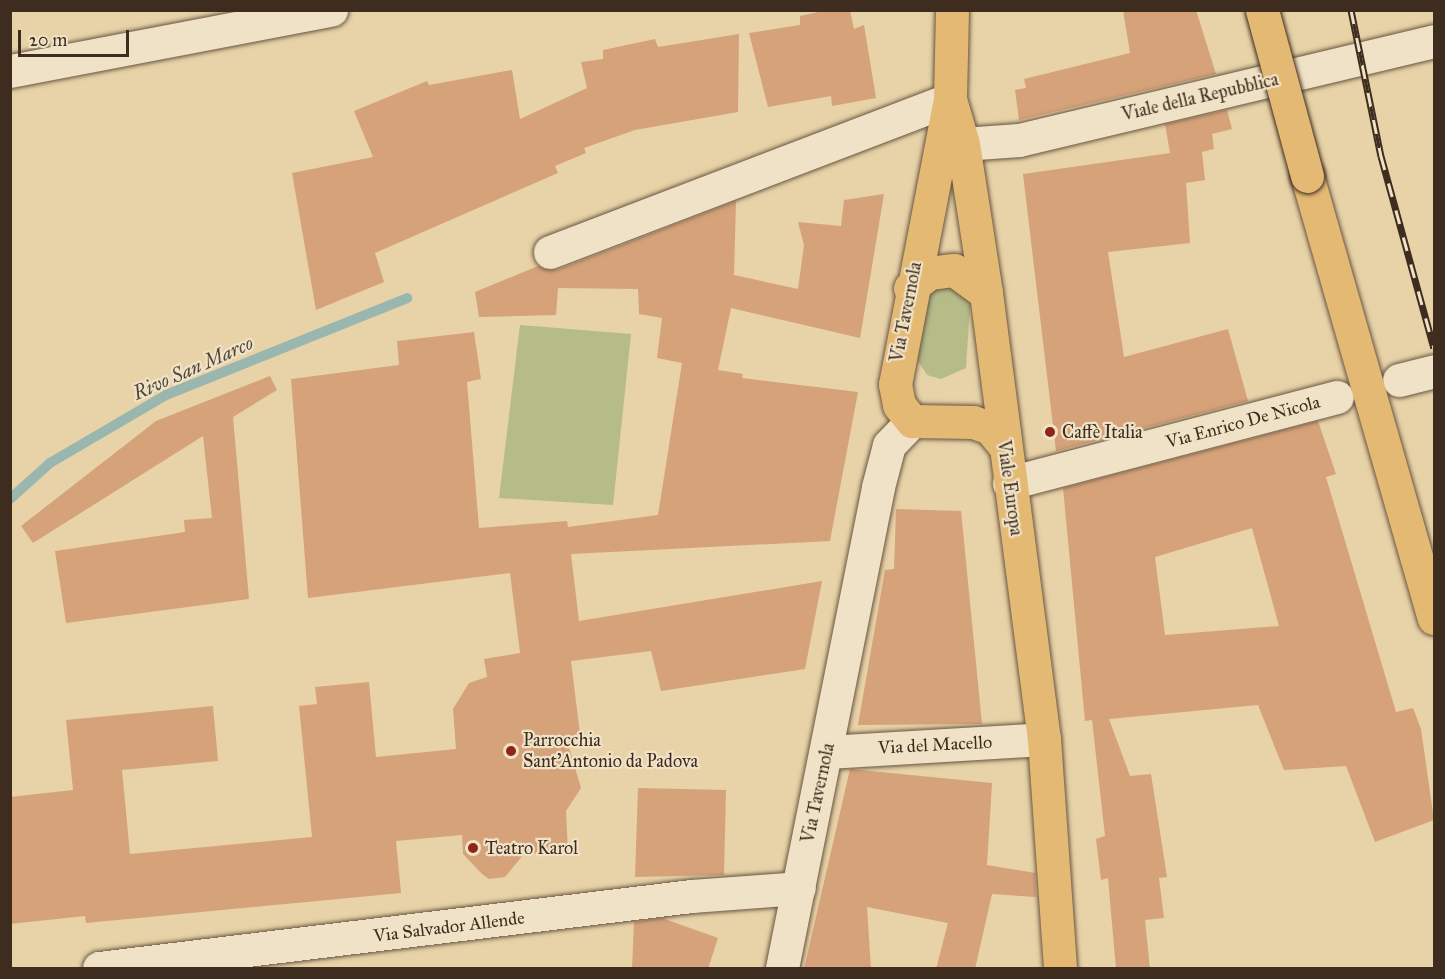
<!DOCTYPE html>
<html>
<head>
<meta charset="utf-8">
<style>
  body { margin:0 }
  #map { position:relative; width:1445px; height:979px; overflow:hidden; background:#e8d2a7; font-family:"IM FELL Great Primer",serif }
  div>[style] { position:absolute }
  .green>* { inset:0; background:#b5bc88 }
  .stream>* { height:10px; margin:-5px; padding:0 5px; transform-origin:5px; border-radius:5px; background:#99b6af }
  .building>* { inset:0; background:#d6a27a }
  .roads { filter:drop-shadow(0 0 2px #685641) drop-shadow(0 0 2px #685641) }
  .minor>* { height:33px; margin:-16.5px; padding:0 16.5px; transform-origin:16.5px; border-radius:16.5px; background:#f0e2c6 }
  .major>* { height:33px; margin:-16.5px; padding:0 16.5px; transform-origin:16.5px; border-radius:16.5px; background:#e4b974 }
  .highway>* { height:33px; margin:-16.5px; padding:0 16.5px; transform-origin:16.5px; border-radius:16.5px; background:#e4b974 }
  .rail>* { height:7px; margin-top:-3.5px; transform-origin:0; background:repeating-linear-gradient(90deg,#f0e2c6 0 14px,#3e2c1f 0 28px); box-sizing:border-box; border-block:2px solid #3e2c1f }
  .bridges { filter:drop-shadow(0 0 2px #3e2c1f) drop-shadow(0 0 2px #3e2c1f) }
  .highway-bridge>* { height:33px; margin:-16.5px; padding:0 16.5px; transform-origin:16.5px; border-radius:16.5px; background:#e4b974 }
  .dots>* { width:16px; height:16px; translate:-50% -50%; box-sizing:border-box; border:3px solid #f0e2c6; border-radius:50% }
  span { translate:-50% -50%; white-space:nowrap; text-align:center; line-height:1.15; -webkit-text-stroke:4.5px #f0e2c6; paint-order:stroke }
  .street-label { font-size:18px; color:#3e2c1f }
  .poi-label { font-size:18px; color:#3e2c1f }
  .left { translate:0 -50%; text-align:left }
  .water-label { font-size:20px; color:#50483c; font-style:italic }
  .frame { position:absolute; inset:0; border:12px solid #3e2c1f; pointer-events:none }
  .scale { position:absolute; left:18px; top:30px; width:111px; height:27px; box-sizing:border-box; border:3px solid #3e2c1f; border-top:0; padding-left:8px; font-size:18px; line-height:21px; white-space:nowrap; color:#3e2c1f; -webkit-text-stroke:4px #f0e2c6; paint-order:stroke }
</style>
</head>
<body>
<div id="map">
  <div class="green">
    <i style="clip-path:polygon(939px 281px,965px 294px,970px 306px,966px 368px,941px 379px,927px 375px,912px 352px,923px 297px)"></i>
    <i style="clip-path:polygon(520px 325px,631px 334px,613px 505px,499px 498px)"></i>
  </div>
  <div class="stream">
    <i style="left:10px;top:499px;width:54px;rotate:-42deg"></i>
    <i style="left:50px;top:463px;width:134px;rotate:-30.4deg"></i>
    <i style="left:166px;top:395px;width:260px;rotate:-21.9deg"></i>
  </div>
  <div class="building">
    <i style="clip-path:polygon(827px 10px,850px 10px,854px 29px,864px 25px,876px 98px,832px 106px,831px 96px,768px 107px,749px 33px,800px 25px,800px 16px)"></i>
    <i style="clip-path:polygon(1123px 10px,1196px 10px,1216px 74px,1019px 120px,1015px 90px,1026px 88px,1024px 79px,1130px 53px)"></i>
    <i style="clip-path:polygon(739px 34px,738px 112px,635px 130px,584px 148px,586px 153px,555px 166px,558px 173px,375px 253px,384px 282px,316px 310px,292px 173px,373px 157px,354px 111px,427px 81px,429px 85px,512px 70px,520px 119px,587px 88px,581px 62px,603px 59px,603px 50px,655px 39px,658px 47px)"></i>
    <i style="clip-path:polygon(1227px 110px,1232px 129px,1212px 134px,1214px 149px,1202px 152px,1205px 180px,1186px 183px,1190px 243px,1108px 252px,1124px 357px,1228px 329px,1248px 401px,1056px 451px,1023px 174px,1170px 153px,1165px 124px)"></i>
    <i style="clip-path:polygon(884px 194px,860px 338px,731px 308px,718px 370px,743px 374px,742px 378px,858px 392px,830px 541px,571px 554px,579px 621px,822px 581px,805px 669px,661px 691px,651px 651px,571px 661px,581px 742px,568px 744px,581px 788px,566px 811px,568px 852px,524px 854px,505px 877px,489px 879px,482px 874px,463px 854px,462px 835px,396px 841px,401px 893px,86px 923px,85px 916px,10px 924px,10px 797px,73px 790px,66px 720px,213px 706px,218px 761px,122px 770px,130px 854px,312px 837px,299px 706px,317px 704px,315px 687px,369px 682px,376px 757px,456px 749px,453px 709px,469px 683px,487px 677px,484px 659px,520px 653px,510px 573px,308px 598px,291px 379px,399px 365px,397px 341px,474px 332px,481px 379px,467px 382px,479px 528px,567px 521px,568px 527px,658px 515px,682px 363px,657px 358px,662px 318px,639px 314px,638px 289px,558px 288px,556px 315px,479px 317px,475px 292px,538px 266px,557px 270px,736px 201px,734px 275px,798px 289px,804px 245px,798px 222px,841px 226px,844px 200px)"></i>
    <i style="clip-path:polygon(270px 376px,277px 390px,233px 417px,249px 599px,66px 623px,55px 551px,185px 532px,184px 520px,212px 518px,203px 436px,33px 543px,21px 526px,156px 421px)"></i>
    <i style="clip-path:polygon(evenodd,1318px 421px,1336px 474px,1326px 477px,1396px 712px,1413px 708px,1421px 729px,1434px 820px,1375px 842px,1346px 766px,1284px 770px,1258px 705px,1109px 719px,1130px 776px,1151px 774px,1167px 877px,1159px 878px,1164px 918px,1145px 920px,1150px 969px,1116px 969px,1108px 878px,1101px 880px,1096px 839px,1105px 836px,1092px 720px,1085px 721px,1063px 488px,1318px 421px,1252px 528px,1279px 626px,1165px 635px,1155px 557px,1252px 528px)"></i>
    <i style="clip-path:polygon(896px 509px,961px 511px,982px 724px,858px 725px,885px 570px,894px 569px)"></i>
    <i style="clip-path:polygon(850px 769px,992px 783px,987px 865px,1035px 873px,1036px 897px,992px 894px,975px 969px,936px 969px,948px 923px,867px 907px,871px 969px,804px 969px)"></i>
    <i style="clip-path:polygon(638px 788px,726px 790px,724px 875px,635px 877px)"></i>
    <i style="clip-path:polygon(662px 918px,718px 938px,708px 969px,632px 969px,634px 922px)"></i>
  </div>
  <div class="roads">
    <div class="minor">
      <i style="left:10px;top:71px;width:327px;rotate:-10.8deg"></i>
      <i style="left:963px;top:144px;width:56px;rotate:-4.1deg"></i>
      <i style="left:1019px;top:140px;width:427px;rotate:-13.4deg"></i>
      <i style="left:550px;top:252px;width:428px;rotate:-20.9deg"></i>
      <i style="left:1399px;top:380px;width:36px;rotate:-14deg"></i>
      <i style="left:1009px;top:483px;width:339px;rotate:-14.7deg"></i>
      <i style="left:827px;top:752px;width:217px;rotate:-3.4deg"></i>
      <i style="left:99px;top:968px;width:596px;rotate:-6.93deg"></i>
      <i style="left:691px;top:896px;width:108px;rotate:-4.2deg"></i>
      <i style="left:782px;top:968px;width:490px;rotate:-78.7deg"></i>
      <i style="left:878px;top:487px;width:43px;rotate:-75.3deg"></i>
      <i style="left:889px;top:445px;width:33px;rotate:-46deg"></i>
    </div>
    <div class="major">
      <i style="left:952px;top:10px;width:89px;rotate:91.3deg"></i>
      <i style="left:950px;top:99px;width:47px;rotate:73.9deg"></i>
      <i style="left:963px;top:144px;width:151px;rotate:81.2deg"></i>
      <i style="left:986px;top:293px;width:450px;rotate:82.6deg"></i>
      <i style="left:1044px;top:739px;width:230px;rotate:86deg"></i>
      <i style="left:949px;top:104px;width:285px;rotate:100.9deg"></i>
      <i style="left:895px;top:384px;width:21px;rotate:79deg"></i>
      <i style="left:899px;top:405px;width:21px;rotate:51deg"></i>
      <i style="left:912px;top:421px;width:61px;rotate:0.9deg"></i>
      <i style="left:973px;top:422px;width:18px;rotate:19deg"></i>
      <i style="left:990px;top:428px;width:22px;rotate:51deg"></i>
      <i style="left:910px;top:288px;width:24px;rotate:-38deg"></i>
      <i style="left:929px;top:273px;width:25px;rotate:-7deg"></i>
      <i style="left:954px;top:270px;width:39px;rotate:36deg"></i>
    </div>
    <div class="highway">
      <i style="left:1307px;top:176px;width:460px;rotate:74deg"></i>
    </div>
  </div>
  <div class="rail">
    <i style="left:1351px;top:10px;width:149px;rotate:78.4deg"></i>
    <i style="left:1381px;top:156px;width:199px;rotate:74.6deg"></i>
  </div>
  <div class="bridges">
    <div class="highway-bridge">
      <i style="left:1262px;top:10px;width:172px;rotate:74.8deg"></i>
    </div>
  </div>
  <div class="dots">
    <i style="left:1050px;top:432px;background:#8f2418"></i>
    <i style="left:511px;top:751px;background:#8f2418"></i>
    <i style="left:473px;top:848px;background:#8f2418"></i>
  </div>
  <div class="street-label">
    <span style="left:1200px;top:97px;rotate:-13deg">Viale della Repubblica</span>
    <span style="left:906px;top:312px;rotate:-79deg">Via Tavernola</span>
    <span style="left:1243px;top:422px;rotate:-15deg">Via Enrico De Nicola</span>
    <span style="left:1010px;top:488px;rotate:82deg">Viale Europa</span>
    <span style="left:935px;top:745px;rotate:-3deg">Via del Macello</span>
    <span style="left:818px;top:793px;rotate:-78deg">Via Tavernola</span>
    <span style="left:449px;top:927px;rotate:-7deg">Via Salvador Allende</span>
  </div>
  <div class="poi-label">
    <span class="left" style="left:1062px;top:432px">Caffè Italia</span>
    <span class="left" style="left:523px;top:751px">Parrocchia<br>Sant'Antonio da Padova</span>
    <span class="left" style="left:485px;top:848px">Teatro Karol</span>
  </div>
  <div class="water-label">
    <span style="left:193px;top:368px;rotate:-24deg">Rivo San Marco</span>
  </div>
  <div class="frame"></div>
  <div class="scale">20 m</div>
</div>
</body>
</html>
